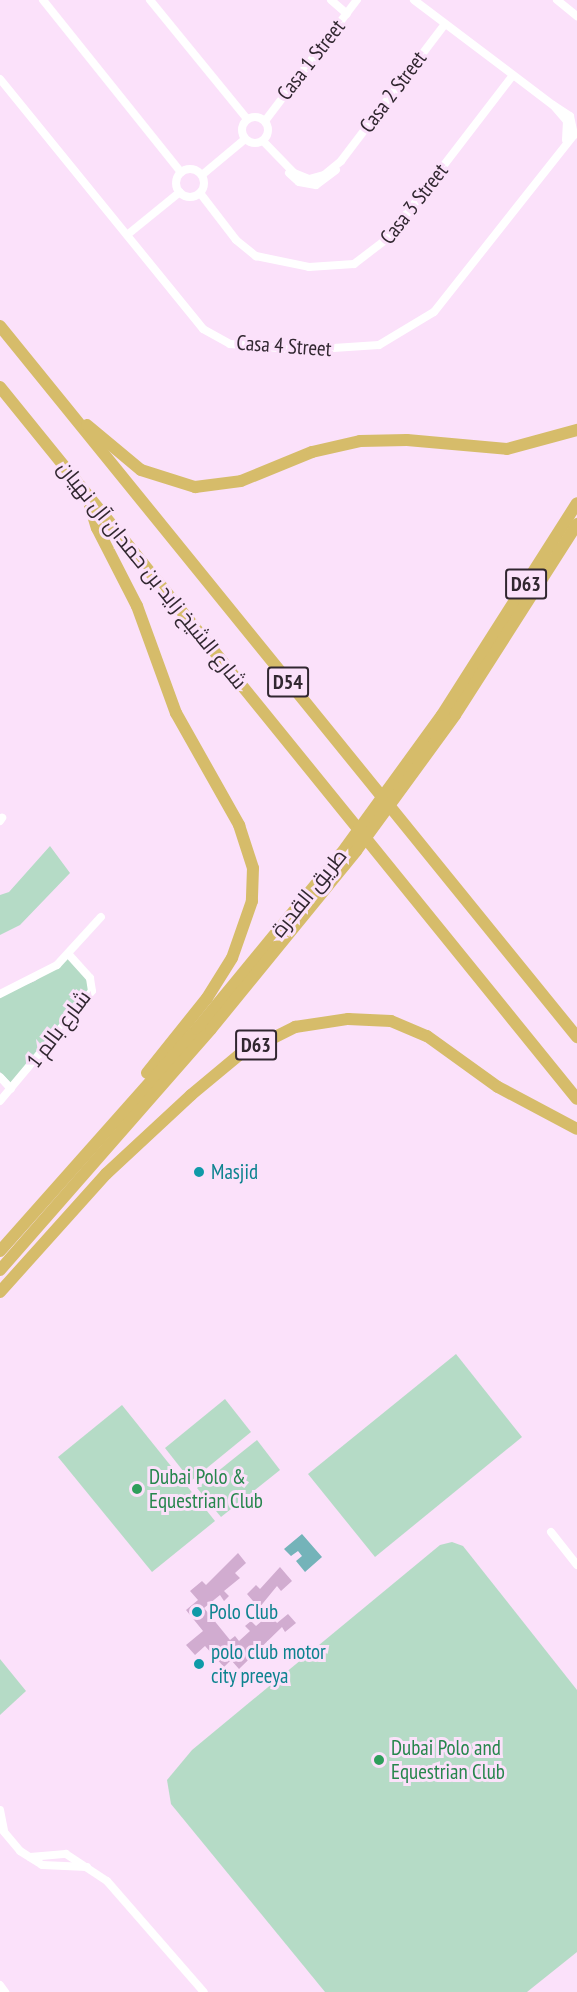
<!DOCTYPE html>
<html>
<head>
<meta charset="utf-8">
<style>
  body { margin:0 }
  #map { position:relative; width:577px; height:1992px; overflow:hidden; background:#fbe1fa; font-family:"PT Sans Narrow",Cairo,sans-serif }
  div>[style] { position:absolute }
  .green>* { inset:0; background:#b5dbc6 }
  .water>* { inset:0; background:#74b3b9 }
  .building>* { inset:0; background:#d1acd0 }
  .minor>* { height:8px; margin:-4px; padding:0 4px; transform-origin:4px; border-radius:4px; background:#fff }
  .minor>.ring { margin:-4px; padding:0; box-sizing:content-box; background:none; border:8px solid #fff; border-radius:50% }
  .primary>* { height:12px; margin:-6px; padding:0 6px; transform-origin:6px; border-radius:6px; background:#d6bc6a }
  .dots>* { width:16px; height:16px; translate:-50% -50%; box-sizing:border-box; border:3px solid #fbe1fa; border-radius:50% }
  span { translate:-50% -50%; white-space:nowrap; text-align:center; line-height:1.15; -webkit-text-stroke:6px #fbe1fa; paint-order:stroke }
  .shield-label span { padding:2px 4px; background:#fbe1fa; border:2px solid; border-radius:4px; -webkit-text-stroke-width:0 }
  .shield-label { font-size:20px; color:#312730; font-weight:700 }
  .street-label { font-size:21px; color:#312730 }
  .culture-label { font-size:21px; color:#0d838f }
  .left { translate:0 -50%; text-align:left }
  .leisure-label { font-size:21px; color:#27864d }
</style>
</head>
<body>
<div id="map">
  <div class="green">
    <i style="clip-path:polygon(50px 846px,70px 873px,20px 925px,0 935px,0 895px,9px 892px)"></i>
    <i style="clip-path:polygon(67px 957px,87px 979px,89px 992px,13px 1085px,0 1072px,0 995px,35px 981px)"></i>
    <i style="clip-path:polygon(456px 1354px,522px 1437px,375px 1557px,308px 1474px)"></i>
    <i style="clip-path:polygon(225px 1399px,251px 1432px,191px 1481px,165px 1448px)"></i>
    <i style="clip-path:polygon(122px 1405px,215px 1521px,152px 1572px,58px 1457px)"></i>
    <i style="clip-path:polygon(257px 1440px,280px 1470px,221px 1517px,197px 1488px)"></i>
    <i style="clip-path:polygon(452px 1542px,463px 1546px,577px 1690px,577px 1952px,527px 1992px,325px 1992px,171px 1804px,167px 1780px,192px 1750px,440px 1545px)"></i>
    <i style="clip-path:polygon(0 1659px,26px 1691px,0 1715px)"></i>
  </div>
  <div class="water">
    <i style="clip-path:polygon(302px 1534px,322px 1557px,305px 1572px,296px 1561px,302px 1556px,298px 1551px,291px 1556px,284px 1549px)"></i>
  </div>
  <div class="building">
    <i style="clip-path:polygon(238px 1553px,246px 1563px,235px 1573px,240px 1578px,224px 1591px,229px 1596px,224px 1601px,220px 1595px,204px 1608px,230px 1640px,235px 1636px,239px 1641px,250px 1631px,245px 1626px,251px 1621px,256px 1626px,270px 1614px,277px 1623px,288px 1614px,296px 1623px,285px 1632px,282px 1627px,239px 1669px,231px 1660px,224px 1667px,205px 1646px,195px 1655px,186px 1645px,203px 1631px,186px 1610px,198px 1600px,190px 1591px,202px 1581px,206px 1585px)"></i>
    <i style="clip-path:polygon(280px 1567px,292px 1581px,281px 1591px,277px 1586px,259px 1608px,247px 1594px,256px 1585px,260px 1589px)"></i>
  </div>
  <div class="minor">
    <i style="left:43px;top:0;width:221px;rotate:51.3deg"></i>
    <i style="left:150px;top:0;width:154px;rotate:50.8deg"></i>
    <i style="left:331px;top:0;width:21px;rotate:41deg"></i>
    <i style="left:414px;top:0;width:174px;rotate:37.1deg"></i>
    <i style="left:553px;top:105px;width:21px;rotate:49deg"></i>
    <i style="left:567px;top:121px;width:19px;rotate:93deg"></i>
    <i style="left:557px;top:0;width:26px;rotate:39deg"></i>
    <i style="left:0;top:79px;width:322px;rotate:50.9deg"></i>
    <i style="left:203px;top:329px;width:31px;rotate:29deg"></i>
    <i style="left:230px;top:344px;width:73px;rotate:4.7deg"></i>
    <i style="left:303px;top:350px;width:76px;rotate:-3.8deg"></i>
    <i style="left:379px;top:345px;width:64px;rotate:-31deg"></i>
    <i style="left:434px;top:312px;width:226px;rotate:-51.7deg"></i>
    <i style="left:574px;top:135px;width:19px;rotate:-102deg"></i>
    <i style="left:570px;top:116px;width:20px;rotate:-147deg"></i>
    <i class="ring" style="left:242px;top:117px;width:18px;height:18px"></i>
    <i style="left:265px;top:121px;width:152px;rotate:-52.8deg"></i>
    <i style="left:263px;top:141px;width:45px;rotate:45.9deg"></i>
    <i style="left:294px;top:173px;width:16px;rotate:22deg"></i>
    <i style="left:309px;top:179px;width:16px;rotate:-15deg"></i>
    <i style="left:324px;top:175px;width:22px;rotate:-39deg"></i>
    <i style="left:341px;top:161px;width:172px;rotate:-52.8deg"></i>
    <i class="ring" style="left:176px;top:169px;width:20px;height:20px"></i>
    <i style="left:289px;top:173px;width:13px;rotate:42deg"></i>
    <i style="left:299px;top:182px;width:17px;rotate:10deg"></i>
    <i style="left:316px;top:185px;width:25px;rotate:-37deg"></i>
    <i style="left:202px;top:175px;width:56px;rotate:-39.9deg"></i>
    <i style="left:200px;top:193px;width:59px;rotate:52.5deg"></i>
    <i style="left:236px;top:240px;width:26px;rotate:39deg"></i>
    <i style="left:256px;top:256px;width:54px;rotate:11.7deg"></i>
    <i style="left:309px;top:267px;width:45px;rotate:-3.8deg"></i>
    <i style="left:354px;top:264px;width:43px;rotate:-37.4deg"></i>
    <i style="left:388px;top:238px;width:205px;rotate:-52.5deg"></i>
    <i style="left:127px;top:235px;width:68px;rotate:-39.1deg"></i>
    <i style="left:0;top:821px;width:4px;rotate:-56deg"></i>
    <i style="left:0;top:994px;width:64px;rotate:-27deg"></i>
    <i style="left:57px;top:965px;width:65px;rotate:-47.5deg"></i>
    <i style="left:0;top:1077px;width:16px;rotate:47deg"></i>
    <i style="left:0;top:1101px;width:143px;rotate:-50.1deg"></i>
    <i style="left:92px;top:991px;width:13px;rotate:-99deg"></i>
    <i style="left:90px;top:978px;width:31px;rotate:-132deg"></i>
    <i style="left:551px;top:1532px;width:42px;rotate:51.8deg"></i>
    <i style="left:0;top:1810px;width:20px;rotate:79deg"></i>
    <i style="left:0;top:1827px;width:31px;rotate:50deg"></i>
    <i style="left:20px;top:1851px;width:26px;rotate:32deg"></i>
    <i style="left:42px;top:1865px;width:45px;rotate:2.5deg"></i>
    <i style="left:30px;top:1857px;width:36px;rotate:-5deg"></i>
    <i style="left:66px;top:1854px;width:49px;rotate:33.4deg"></i>
    <i style="left:107px;top:1881px;width:147px;rotate:48.9deg"></i>
    <i style="left:0;top:1985px;width:9px;rotate:54deg"></i>
  </div>
  <div class="primary">
    <i style="left:0;top:326px;width:916px;rotate:50.94deg"></i>
    <i style="left:0;top:387px;width:916px;rotate:50.98deg"></i>
    <i style="left:87px;top:425px;width:70px;rotate:39.8deg"></i>
    <i style="left:141px;top:470px;width:57px;rotate:17.5deg"></i>
    <i style="left:195px;top:487px;width:46px;rotate:-7.4deg"></i>
    <i style="left:241px;top:481px;width:77px;rotate:-22.2deg"></i>
    <i style="left:312px;top:452px;width:49px;rotate:-12.9deg"></i>
    <i style="left:360px;top:441px;width:47px;rotate:-1.2deg"></i>
    <i style="left:407px;top:440px;width:100px;rotate:5.1deg"></i>
    <i style="left:507px;top:449px;width:73px;rotate:-15.2deg"></i>
    <i style="left:88px;top:499px;width:30px;rotate:73deg"></i>
    <i style="left:97px;top:528px;width:88px;rotate:62.9deg"></i>
    <i style="left:137px;top:606px;width:114px;rotate:70deg"></i>
    <i style="left:176px;top:713px;width:129px;rotate:60.6deg"></i>
    <i style="left:239px;top:825px;width:45px;rotate:72deg"></i>
    <i style="left:253px;top:868px;width:33px;rotate:92deg"></i>
    <i style="left:252px;top:901px;width:60px;rotate:109.3deg"></i>
    <i style="left:232px;top:958px;width:47px;rotate:122deg"></i>
    <i style="left:207px;top:998px;width:96px;rotate:128.7deg"></i>
    <i style="left:0;top:1251px;width:297px;rotate:-48.4deg"></i>
    <i style="left:197px;top:1029px;width:227px;rotate:-50.6deg"></i>
    <i style="left:341px;top:854px;width:172px;rotate:-54deg"></i>
    <i style="left:442px;top:715px;width:251px;rotate:-57.5deg"></i>
    <i style="left:0;top:1270px;width:320px;rotate:-48.8deg"></i>
    <i style="left:211px;top:1029px;width:230px;rotate:-50.8deg"></i>
    <i style="left:356px;top:851px;width:168px;rotate:-53.9deg"></i>
    <i style="left:455px;top:715px;width:227px;rotate:-57.4deg"></i>
    <i style="left:0;top:1292px;width:159px;rotate:-48.1deg"></i>
    <i style="left:106px;top:1174px;width:116px;rotate:-42.9deg"></i>
    <i style="left:191px;top:1095px;width:62px;rotate:-39.8deg"></i>
    <i style="left:239px;top:1055px;width:63px;rotate:-26.6deg"></i>
    <i style="left:295px;top:1027px;width:54px;rotate:-8.6deg"></i>
    <i style="left:348px;top:1019px;width:43px;rotate:2.7deg"></i>
    <i style="left:391px;top:1021px;width:39px;rotate:23deg"></i>
    <i style="left:427px;top:1036px;width:87px;rotate:35.7deg"></i>
    <i style="left:498px;top:1087px;width:89px;rotate:28deg"></i>
  </div>
  <div class="dots">
    <i style="left:199px;top:1172px;background:#0f9aa8"></i>
    <i style="left:137px;top:1489px;background:#2e9e5b"></i>
    <i style="left:197px;top:1612px;background:#0f9aa8"></i>
    <i style="left:199px;top:1664px;background:#0f9aa8"></i>
    <i style="left:379px;top:1760px;background:#2e9e5b"></i>
  </div>
  <div class="shield-label">
    <span style="left:526px;top:584px">D63</span>
    <span style="left:288px;top:682px">D54</span>
    <span style="left:256px;top:1045px">D63</span>
  </div>
  <div class="street-label">
    <span style="left:311px;top:60px;rotate:-52deg">Casa 1 Street</span>
    <span style="left:393px;top:92px;rotate:-53deg">Casa 2 Street</span>
    <span style="left:414px;top:204px;rotate:-52deg">Casa 3 Street</span>
    <span style="left:284px;top:346px;rotate:4deg">Casa 4 Street</span>
    <span style="left:152px;top:575px;rotate:51deg">شارع الشيخ زايد بن حمدان آل نهيان</span>
    <span style="left:309px;top:893px;rotate:-51deg">طريق القدرة</span>
    <span style="left:59px;top:1029px;rotate:-53deg">شارع بالم 1</span>
  </div>
  <div class="culture-label">
    <span class="left" style="left:211px;top:1172px">Masjid</span>
    <span class="left" style="left:209px;top:1612px">Polo Club</span>
    <span class="left" style="left:211px;top:1664px">polo club motor<br>city preeya</span>
  </div>
  <div class="leisure-label">
    <span class="left" style="left:149px;top:1489px">Dubai Polo &amp;<br>Equestrian Club</span>
    <span class="left" style="left:391px;top:1760px">Dubai Polo and<br>Equestrian Club</span>
  </div>
</div>
</body>
</html>
